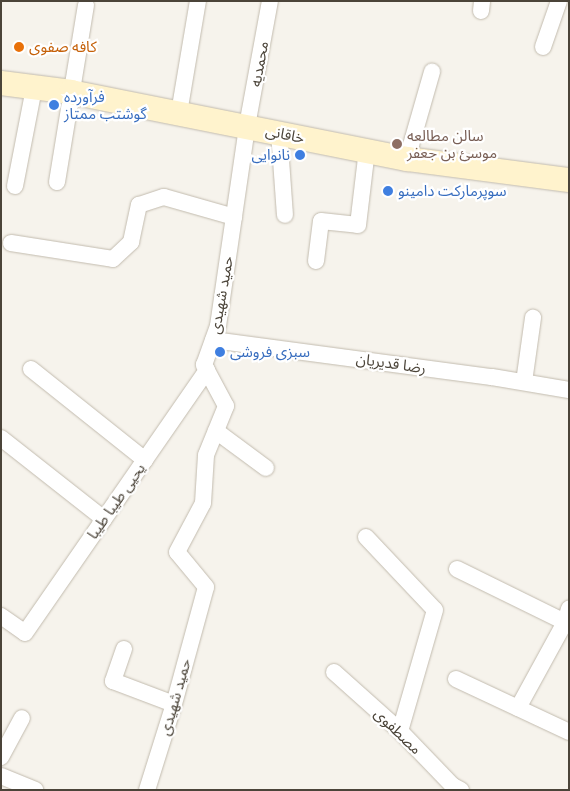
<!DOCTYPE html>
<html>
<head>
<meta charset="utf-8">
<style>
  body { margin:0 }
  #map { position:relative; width:570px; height:791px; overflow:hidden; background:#f6f3ec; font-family:"Public Sans","Noto Sans Arabic",sans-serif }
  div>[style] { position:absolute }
  .roads { filter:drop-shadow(0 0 1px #c2bbae) drop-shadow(0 0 1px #c2bbae) }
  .street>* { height:16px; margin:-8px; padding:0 8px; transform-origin:8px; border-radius:8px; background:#fff }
  .secondary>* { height:24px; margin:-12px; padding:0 12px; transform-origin:12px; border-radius:12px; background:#fff3cd }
  .dots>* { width:14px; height:14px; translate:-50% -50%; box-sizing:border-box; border:2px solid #fff; border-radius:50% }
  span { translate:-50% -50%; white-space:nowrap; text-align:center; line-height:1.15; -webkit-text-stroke:4.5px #fff; paint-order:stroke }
  .food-label { font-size:15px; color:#c56008 }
  .left { translate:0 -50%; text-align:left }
  .street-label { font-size:15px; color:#4b4439 }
  .shop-label { font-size:15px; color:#366cbe }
  .right { translate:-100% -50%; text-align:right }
  .education-label { font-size:15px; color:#785e54 }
  .frame { position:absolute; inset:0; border:2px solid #4b4439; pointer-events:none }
</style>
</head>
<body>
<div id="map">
  <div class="roads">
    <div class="street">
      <i style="left:481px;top:11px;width:10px;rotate:-84deg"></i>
      <i style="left:543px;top:47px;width:49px;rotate:-70.8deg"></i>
      <i style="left:179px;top:113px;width:114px;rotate:-80.4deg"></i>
      <i style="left:279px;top:132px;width:83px;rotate:85.9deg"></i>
      <i style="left:407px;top:159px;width:91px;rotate:-74deg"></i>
      <i style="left:57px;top:182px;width:179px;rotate:-80.7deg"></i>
      <i style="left:15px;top:186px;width:100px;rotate:-79deg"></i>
      <i style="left:11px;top:243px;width:103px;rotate:8.9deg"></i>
      <i style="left:113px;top:259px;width:25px;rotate:-43deg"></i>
      <i style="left:131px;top:242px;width:38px;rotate:-78deg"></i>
      <i style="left:139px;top:205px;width:26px;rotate:-18deg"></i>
      <i style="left:164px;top:197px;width:73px;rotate:15.9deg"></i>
      <i style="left:316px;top:261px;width:40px;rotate:-82.9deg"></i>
      <i style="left:321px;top:221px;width:37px;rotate:6deg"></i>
      <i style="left:358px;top:225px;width:76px;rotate:-83.2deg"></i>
      <i style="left:213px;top:340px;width:281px;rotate:7.6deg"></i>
      <i style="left:492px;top:377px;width:78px;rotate:9.6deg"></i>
      <i style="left:31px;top:369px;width:146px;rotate:38.6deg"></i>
      <i style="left:524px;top:382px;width:65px;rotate:-82deg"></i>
      <i style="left:216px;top:431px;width:62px;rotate:36.5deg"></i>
      <i style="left:1px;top:438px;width:131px;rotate:38.2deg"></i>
      <i style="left:366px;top:537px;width:100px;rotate:46.6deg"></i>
      <i style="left:435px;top:610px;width:126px;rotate:106.1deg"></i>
      <i style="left:457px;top:569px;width:125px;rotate:26.2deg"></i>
      <i style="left:1px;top:616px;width:29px;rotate:35deg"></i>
      <i style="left:25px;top:633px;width:320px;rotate:-55.3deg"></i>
      <i style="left:124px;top:649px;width:34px;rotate:109deg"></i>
      <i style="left:113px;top:681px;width:65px;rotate:20.7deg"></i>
      <i style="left:334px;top:672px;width:89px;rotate:41.8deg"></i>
      <i style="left:400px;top:731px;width:76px;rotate:46.1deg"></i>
      <i style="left:453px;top:786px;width:9px;rotate:27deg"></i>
      <i style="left:456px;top:679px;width:125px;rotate:25.1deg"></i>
      <i style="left:518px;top:708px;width:98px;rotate:-61.3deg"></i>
      <i style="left:565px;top:622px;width:14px;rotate:-73deg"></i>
      <i style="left:1px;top:757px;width:44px;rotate:-61.7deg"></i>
      <i style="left:1px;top:776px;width:37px;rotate:22deg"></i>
      <i style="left:147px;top:790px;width:90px;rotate:-72.6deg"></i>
      <i style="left:174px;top:704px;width:121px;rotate:-74.7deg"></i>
      <i style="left:206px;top:587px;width:45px;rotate:-129.6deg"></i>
      <i style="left:177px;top:552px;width:55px;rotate:-62deg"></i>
      <i style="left:203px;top:503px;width:48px;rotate:-86.4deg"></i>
      <i style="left:206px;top:455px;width:53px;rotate:-67.8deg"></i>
      <i style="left:226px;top:406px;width:47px;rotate:-118.2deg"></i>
      <i style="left:204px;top:365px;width:41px;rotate:-70.3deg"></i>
      <i style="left:218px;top:326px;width:202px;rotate:-81.7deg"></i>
      <i style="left:247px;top:126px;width:127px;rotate:-79.6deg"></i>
    </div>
    <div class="secondary">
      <i style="left:1px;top:83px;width:71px;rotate:7.3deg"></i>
      <i style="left:71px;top:92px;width:343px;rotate:11.3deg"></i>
      <i style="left:407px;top:159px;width:163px;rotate:7.4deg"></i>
    </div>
  </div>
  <div class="dots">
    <i style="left:19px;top:47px;background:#e8710a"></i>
    <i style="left:54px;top:105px;background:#3f7fe0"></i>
    <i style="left:397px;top:144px;background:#8d6e63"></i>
    <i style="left:300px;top:155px;background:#3f7fe0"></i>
    <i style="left:388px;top:191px;background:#3f7fe0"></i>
    <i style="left:220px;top:352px;background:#3f7fe0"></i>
  </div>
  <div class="food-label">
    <span class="left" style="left:29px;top:47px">کافه صفوی</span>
  </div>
  <div class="street-label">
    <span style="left:259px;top:64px;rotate:-80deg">محمدیه</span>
    <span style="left:285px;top:134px;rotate:12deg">خاقانی</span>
    <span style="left:221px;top:295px;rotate:-80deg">حمید شهیدی</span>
    <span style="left:391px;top:363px;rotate:8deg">رضا قدیریان</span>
    <span style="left:116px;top:501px;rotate:-55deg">یحیی طیبا طیبا</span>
    <span style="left:175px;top:697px;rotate:-74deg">حمید شهیدی</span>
    <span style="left:398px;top:731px;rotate:44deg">مصطفوی</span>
  </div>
  <div class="shop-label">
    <span class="left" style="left:64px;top:105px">فرآورده<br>گوشتب ممتاز</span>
    <span class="right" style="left:290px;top:155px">نانوایی</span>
    <span class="left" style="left:398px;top:191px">سوپرمارکت دامینو</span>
    <span class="left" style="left:230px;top:352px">سبزی فروشی</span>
  </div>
  <div class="education-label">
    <span class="left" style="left:407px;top:144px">سالن مطالعه<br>موسئ بن جعفر</span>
  </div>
  <div class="frame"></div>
</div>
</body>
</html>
